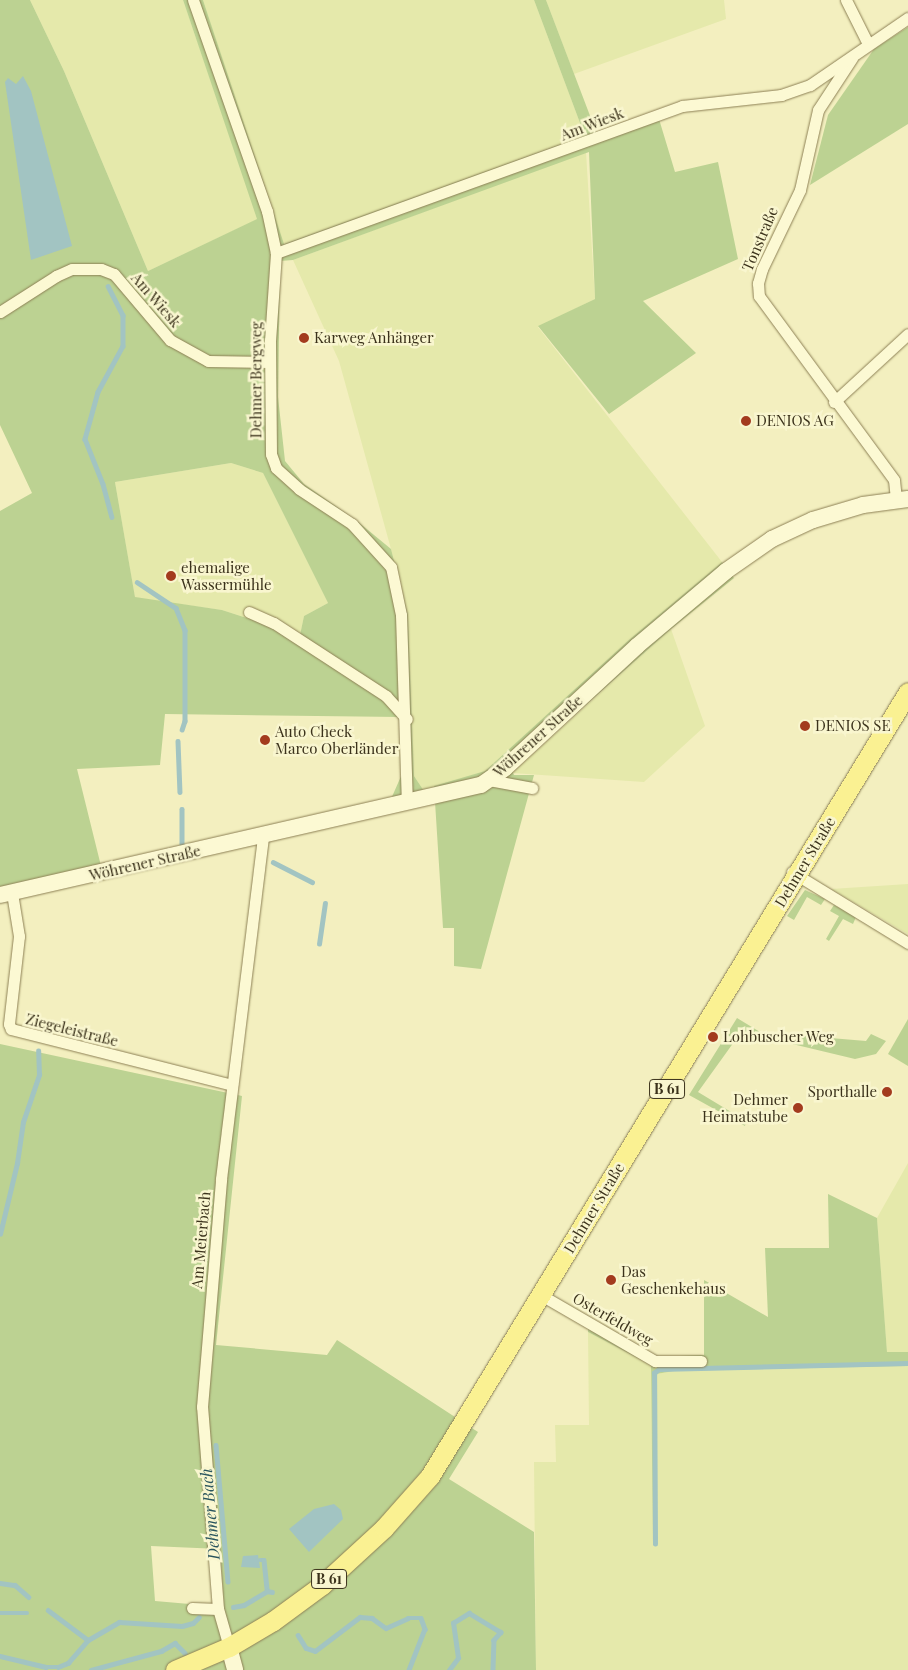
<!DOCTYPE html>
<html>
<head>
<meta charset="utf-8">
<style>
  body { margin:0 }
  #map { position:relative; width:908px; height:1670px; overflow:hidden; background:#f3efbf; font-family:"Playfair Display",serif }
  div>[style] { position:absolute }
  .farmland>* { inset:0; background:#e5e9ab }
  .green>* { inset:0; background:#bcd292 }
  .water>* { inset:0; background:#a2c4c2 }
  .stream>* { height:4.5px; margin:-2.25px; padding:0 2.25px; transform-origin:2.25px; border-radius:2.25px; background:#a2c4c2 }
  .roads { filter:drop-shadow(0 0 1px #8d8055) drop-shadow(0 0 1px #8d8055) }
  .street>* { height:11px; margin:-5.5px; padding:0 5.5px; transform-origin:5.5px; border-radius:5.5px; background:#fcf9d3 }
  .secondary>* { height:16px; margin:-8px; padding:0 8px; transform-origin:8px; border-radius:8px; background:#fcf9d3 }
  .primary>* { height:19px; margin:-9.5px; padding:0 9.5px; transform-origin:9.5px; border-radius:9.5px; background:#faf192 }
  .dots>* { width:14px; height:14px; translate:-50% -50%; box-sizing:border-box; border:2px solid #f9f6cf; border-radius:50% }
  span { translate:-50% -50%; white-space:nowrap; text-align:center; line-height:1.15; -webkit-text-stroke:5px #f9f6cf; paint-order:stroke }
  .shield-label span { padding:1px 4px; background:#f9f6cf; border:1px solid; border-radius:4px; -webkit-text-stroke-width:0 }
  .shield-label { font-size:14px; color:#3b321b; font-weight:700 }
  .street-label { font-size:15px; color:#3b321b }
  .poi-label { font-size:15px; color:#3b321b }
  .left { translate:0 -50%; text-align:left }
  .right { translate:-100% -50%; text-align:right }
  .water-label { font-size:16px; color:#29545d; font-style:italic }
</style>
</head>
<body>
<div id="map">
  <div class="farmland">
    <i style="clip-path:polygon(30px 0,183px 0,258px 219px,148px 271px,64px 71px)"></i>
    <i style="clip-path:polygon(203px 0,534px 0,583px 131px,576px 141px,283px 244px)"></i>
    <i style="clip-path:polygon(546px 0,724px 0,726px 19px,574px 74px)"></i>
    <i style="clip-path:polygon(586px 152px,595px 299px,538px 327px,722px 562px,630px 639px,485px 771px,424px 791px,414px 776px,408px 615px,391px 549px,339px 361px,293px 260px)"></i>
    <i style="clip-path:polygon(231px 463px,263px 473px,328px 603px,304px 616px,300px 635px,222px 610px,135px 598px,115px 482px)"></i>
    <i style="clip-path:polygon(671px 629px,705px 726px,644px 782px,512px 773px)"></i>
    <i style="clip-path:polygon(908px 884px,908px 934px,831px 889px)"></i>
    <i style="clip-path:polygon(908px 1163px,908px 1352px,887px 1353px,877px 1218px)"></i>
    <i style="clip-path:polygon(588px 1332px,651px 1365px,653px 1544px,656px 1544px,656px 1374px,674px 1371px,908px 1366px,908px 1670px,536px 1670px,534px 1462px,556px 1462px,555px 1425px,589px 1425px)"></i>
  </div>
  <div class="green">
    <i style="clip-path:polygon(evenodd,0 0,30px 0,64px 71px,148px 271px,257px 219px,183px 0,203px 0,284px 244px,581px 137px,583px 131px,534px 0,546px 0,600px 142px,659px 119px,675px 172px,718px 162px,738px 259px,643px 301px,696px 353px,609px 414px,538px 326px,595px 299px,589px 152px,293px 260px,280px 261px,278px 397px,285px 461px,304px 484px,357px 521px,391px 549px,408px 615px,414px 776px,424px 791px,391px 799px,402px 774px,400px 717px,165px 714px,160px 765px,77px 769px,101px 866px,0 889px,0 511px,32px 493px,0 425px,0 0,231px 463px,263px 473px,328px 603px,304px 616px,300px 635px,222px 610px,135px 597px,115px 482px,231px 463px)"></i>
    <i style="clip-path:polygon(908px 27px,908px 124px,810px 185px,828px 115px,874px 49px)"></i>
    <i style="clip-path:polygon(722px 562px,734px 578px,671px 629px,512px 771px,514px 775px,534px 775px,481px 969px,454px 966px,454px 928px,443px 928px,434px 786px,485px 771px,630px 639px)"></i>
    <i style="clip-path:polygon(805px 890px,825px 899px,821px 905px,807px 897px,794px 920px,787px 916px)"></i>
    <i style="clip-path:polygon(834px 905px,856px 917px,853px 924px,843px 919px,829px 941px,826px 939px,839px 916px,830px 911px)"></i>
    <i style="clip-path:polygon(737px 1018px,760px 1032px,866px 1041px,871px 1034px,886px 1041px,876px 1054px,855px 1059px,784px 1042px,757px 1043px,752px 1031px,739px 1035px,698px 1092px,746px 1121px,745px 1126px,689px 1095px)"></i>
    <i style="clip-path:polygon(908px 1019px,908px 1066px,888px 1054px)"></i>
    <i style="clip-path:polygon(evenodd,0 1044px,242px 1096px,216px 1345px,327px 1355px,337px 1340px,478px 1432px,449px 1479px,534px 1532px,536px 1670px,0 1670px,0 1044px,151px 1546px,220px 1549px,224px 1607px,155px 1601px,151px 1546px)"></i>
    <i style="clip-path:polygon(828px 1194px,877px 1218px,887px 1352px,908px 1352px,908px 1366px,674px 1371px,656px 1374px,656px 1545px,653px 1545px,651px 1365px,588px 1332px,588px 1319px,656px 1357px,704px 1355px,704px 1280px,768px 1317px,765px 1248px,829px 1248px)"></i>
  </div>
  <div class="water">
    <i style="clip-path:polygon(23px 76px,31px 91px,72px 246px,31px 260px,5px 82px,8px 78px,16px 84px)"></i>
    <i style="clip-path:polygon(334px 1504px,341px 1510px,343px 1519px,309px 1552px,289px 1529px,314px 1509px)"></i>
    <i style="clip-path:polygon(258px 1555px,260px 1568px,241px 1567px,243px 1556px)"></i>
  </div>
  <div class="stream">
    <i style="left:108px;top:286px;width:33px;rotate:63deg"></i>
    <i style="left:123px;top:315px;width:31px;rotate:90deg"></i>
    <i style="left:123px;top:346px;width:52px;rotate:118.5deg"></i>
    <i style="left:98px;top:392px;width:49px;rotate:105.5deg"></i>
    <i style="left:85px;top:439px;width:48px;rotate:68.2deg"></i>
    <i style="left:103px;top:484px;width:34px;rotate:75deg"></i>
    <i style="left:137px;top:582px;width:47px;rotate:33.7deg"></i>
    <i style="left:176px;top:608px;width:24px;rotate:68deg"></i>
    <i style="left:185px;top:630px;width:91px;rotate:90deg"></i>
    <i style="left:185px;top:721px;width:9px;rotate:108deg"></i>
    <i style="left:178px;top:741px;width:51px;rotate:87.8deg"></i>
    <i style="left:182px;top:809px;width:35px;rotate:90deg"></i>
    <i style="left:273px;top:862px;width:44px;rotate:27.1deg"></i>
    <i style="left:319px;top:944px;width:41px;rotate:-81.7deg"></i>
    <i style="left:0;top:1234px;width:73px;rotate:-76.5deg"></i>
    <i style="left:17px;top:1163px;width:41px;rotate:-81.7deg"></i>
    <i style="left:23px;top:1122px;width:50px;rotate:-71.2deg"></i>
    <i style="left:39px;top:1075px;width:24px;rotate:-92deg"></i>
    <i style="left:216px;top:1445px;width:137px;rotate:85deg"></i>
    <i style="left:655px;top:1544px;width:171px;rotate:-90.3deg"></i>
    <i style="left:654px;top:1373px;width:6px;rotate:-39deg"></i>
    <i style="left:659px;top:1369px;width:249px;rotate:-1.4deg"></i>
    <i style="left:260px;top:1560px;width:4px"></i>
    <i style="left:264px;top:1560px;width:31px;rotate:84deg"></i>
    <i style="left:0;top:1583px;width:15px;rotate:8deg"></i>
    <i style="left:15px;top:1585px;width:18px;rotate:41deg"></i>
    <i style="left:233px;top:1607px;width:11px;rotate:-10deg"></i>
    <i style="left:244px;top:1605px;width:27px;rotate:-31deg"></i>
    <i style="left:267px;top:1591px;width:5px;rotate:11deg"></i>
    <i style="left:48px;top:1610px;width:50px;rotate:36.9deg"></i>
    <i style="left:0;top:1613px;width:27px"></i>
    <i style="left:298px;top:1635px;width:15px;rotate:58deg"></i>
    <i style="left:306px;top:1648px;width:9px;rotate:18deg"></i>
    <i style="left:315px;top:1651px;width:56px;rotate:-37.1deg"></i>
    <i style="left:360px;top:1617px;width:12px;rotate:5deg"></i>
    <i style="left:372px;top:1618px;width:17px;rotate:36deg"></i>
    <i style="left:386px;top:1628px;width:24px;rotate:-24deg"></i>
    <i style="left:408px;top:1618px;width:13px"></i>
    <i style="left:421px;top:1618px;width:12px;rotate:70deg"></i>
    <i style="left:425px;top:1629px;width:44px;rotate:111.3deg"></i>
    <i style="left:0;top:1656px;width:47px;rotate:13.4deg"></i>
    <i style="left:46px;top:1667px;width:12px"></i>
    <i style="left:58px;top:1667px;width:11px;rotate:-22deg"></i>
    <i style="left:68px;top:1663px;width:30px;rotate:-49deg"></i>
    <i style="left:88px;top:1640px;width:36px;rotate:-30deg"></i>
    <i style="left:119px;top:1622px;width:63px;rotate:3.6deg"></i>
    <i style="left:182px;top:1626px;width:11px;rotate:-15deg"></i>
    <i style="left:193px;top:1623px;width:8px;rotate:-45deg"></i>
    <i style="left:91px;top:1670px;width:73px;rotate:-15.2deg"></i>
    <i style="left:161px;top:1651px;width:16px;rotate:-30deg"></i>
    <i style="left:175px;top:1643px;width:14px;rotate:45deg"></i>
    <i style="left:449px;top:1670px;width:15px;rotate:-53deg"></i>
    <i style="left:458px;top:1658px;width:35px;rotate:-98deg"></i>
    <i style="left:453px;top:1623px;width:19px;rotate:-32deg"></i>
    <i style="left:469px;top:1613px;width:37px;rotate:31deg"></i>
    <i style="left:501px;top:1632px;width:11px;rotate:131deg"></i>
    <i style="left:494px;top:1640px;width:30px;rotate:92deg"></i>
  </div>
  <div class="roads">
    <div class="street">
      <i style="left:193px;top:0;width:224px;rotate:70.7deg"></i>
      <i style="left:267px;top:211px;width:43px;rotate:77.9deg"></i>
      <i style="left:276px;top:253px;width:87px;rotate:93.9deg"></i>
      <i style="left:270px;top:340px;width:114px;rotate:89.5deg"></i>
      <i style="left:271px;top:454px;width:15px;rotate:70deg"></i>
      <i style="left:276px;top:468px;width:31px;rotate:42deg"></i>
      <i style="left:299px;top:489px;width:64px;rotate:33.4deg"></i>
      <i style="left:352px;top:524px;width:58px;rotate:47.8deg"></i>
      <i style="left:391px;top:567px;width:49px;rotate:78.2deg"></i>
      <i style="left:401px;top:615px;width:187px;rotate:88.2deg"></i>
      <i style="left:846px;top:0;width:49px;rotate:63.4deg"></i>
      <i style="left:852px;top:58px;width:62px;rotate:123.2deg"></i>
      <i style="left:818px;top:110px;width:82px;rotate:102.7deg"></i>
      <i style="left:800px;top:190px;width:88px;rotate:115.7deg"></i>
      <i style="left:762px;top:269px;width:15px;rotate:106deg"></i>
      <i style="left:758px;top:283px;width:13px;rotate:86deg"></i>
      <i style="left:759px;top:296px;width:228px;rotate:53.7deg"></i>
      <i style="left:894px;top:480px;width:20px;rotate:84deg"></i>
      <i style="left:276px;top:253px;width:432px;rotate:-19.9deg"></i>
      <i style="left:682px;top:106px;width:100px;rotate:-6.3deg"></i>
      <i style="left:781px;top:95px;width:31px;rotate:-19deg"></i>
      <i style="left:810px;top:85px;width:119px;rotate:-34.4deg"></i>
      <i style="left:0;top:312px;width:67px;rotate:-32.7deg"></i>
      <i style="left:56px;top:276px;width:17px;rotate:-24deg"></i>
      <i style="left:72px;top:269px;width:29px"></i>
      <i style="left:101px;top:269px;width:14px;rotate:21deg"></i>
      <i style="left:114px;top:274px;width:87px;rotate:49.7deg"></i>
      <i style="left:170px;top:340px;width:43px;rotate:28.9deg"></i>
      <i style="left:208px;top:361px;width:62px;rotate:0.9deg"></i>
      <i style="left:834px;top:402px;width:100px;rotate:-42.6deg"></i>
      <i style="left:249px;top:612px;width:27px;rotate:24deg"></i>
      <i style="left:274px;top:623px;width:134px;rotate:33.1deg"></i>
      <i style="left:386px;top:696px;width:31px;rotate:48deg"></i>
      <i style="left:489px;top:780px;width:44px;rotate:10.5deg"></i>
      <i style="left:792px;top:872px;width:136px;rotate:31.5deg"></i>
      <i style="left:12px;top:893px;width:44px;rotate:80.8deg"></i>
      <i style="left:19px;top:936px;width:89px;rotate:96.5deg"></i>
      <i style="left:9px;top:1024px;width:5px;rotate:68deg"></i>
      <i style="left:11px;top:1029px;width:228px;rotate:14.2deg"></i>
      <i style="left:541px;top:1295px;width:132px;rotate:30.1deg"></i>
      <i style="left:655px;top:1361px;width:46px"></i>
      <i style="left:192px;top:1608px;width:26px;rotate:2deg"></i>
      <i style="left:229px;top:1647px;width:40px;rotate:-106deg"></i>
      <i style="left:218px;top:1609px;width:203px;rotate:-94.5deg"></i>
      <i style="left:202px;top:1407px;width:229px;rotate:-85.2deg"></i>
      <i style="left:221px;top:1179px;width:347px;rotate:-83deg"></i>
    </div>
    <div class="secondary">
      <i style="left:0;top:895px;width:493px;rotate:-12.9deg"></i>
      <i style="left:481px;top:785px;width:29px;rotate:-35deg"></i>
      <i style="left:505px;top:768px;width:180px;rotate:-42.7deg"></i>
      <i style="left:637px;top:646px;width:116px;rotate:-40.1deg"></i>
      <i style="left:726px;top:571px;width:56px;rotate:-34.8deg"></i>
      <i style="left:772px;top:539px;width:45px;rotate:-24.9deg"></i>
      <i style="left:813px;top:520px;width:52px;rotate:-16.7deg"></i>
      <i style="left:863px;top:505px;width:45px;rotate:-7.6deg"></i>
      <i style="left:229px;top:1647px;width:24px;rotate:75deg"></i>
    </div>
    <div class="primary">
      <i style="left:175px;top:1670px;width:59px;rotate:-23.1deg"></i>
      <i style="left:229px;top:1647px;width:51px;rotate:-30.6deg"></i>
      <i style="left:273px;top:1621px;width:61px;rotate:-36.3deg"></i>
      <i style="left:322px;top:1585px;width:84px;rotate:-42.6deg"></i>
      <i style="left:384px;top:1528px;width:69px;rotate:-48.5deg"></i>
      <i style="left:430px;top:1476px;width:918px;rotate:-58.63deg"></i>
    </div>
  </div>
  <div class="dots">
    <i style="left:304px;top:338px;background:#a33b1e"></i>
    <i style="left:746px;top:421px;background:#a33b1e"></i>
    <i style="left:171px;top:576px;background:#a33b1e"></i>
    <i style="left:805px;top:726px;background:#a33b1e"></i>
    <i style="left:265px;top:740px;background:#a33b1e"></i>
    <i style="left:713px;top:1037px;background:#a33b1e"></i>
    <i style="left:887px;top:1092px;background:#a33b1e"></i>
    <i style="left:798px;top:1108px;background:#a33b1e"></i>
    <i style="left:611px;top:1280px;background:#a33b1e"></i>
  </div>
  <div class="shield-label">
    <span style="left:667px;top:1089px">B 61</span>
    <span style="left:329px;top:1579px">B 61</span>
  </div>
  <div class="street-label">
    <span style="left:592px;top:124px;rotate:-21deg">Am Wiesk</span>
    <span style="left:760px;top:239px;rotate:-67deg">Tonstraße</span>
    <span style="left:156px;top:300px;rotate:49deg">Am Wiesk</span>
    <span style="left:256px;top:380px;rotate:-90deg">Dehmer Bergweg</span>
    <span style="left:538px;top:736px;rotate:-42deg">Wöhrener Straße</span>
    <span style="left:805px;top:862px;rotate:-59deg">Dehmer Straße</span>
    <span style="left:145px;top:863px;rotate:-13deg">Wöhrener Straße</span>
    <span style="left:72px;top:1030px;rotate:14deg">Ziegeleistraße</span>
    <span style="left:594px;top:1208px;rotate:-59deg">Dehmer Straße</span>
    <span style="left:201px;top:1240px;rotate:-85deg">Am Meierbach</span>
    <span style="left:613px;top:1319px;rotate:30deg">Osterfeldweg</span>
  </div>
  <div class="poi-label">
    <span class="left" style="left:314px;top:338px">Karweg Anhänger</span>
    <span class="left" style="left:756px;top:421px">DENIOS AG</span>
    <span class="left" style="left:181px;top:576px">ehemalige<br>Wassermühle</span>
    <span class="left" style="left:815px;top:726px">DENIOS SE</span>
    <span class="left" style="left:275px;top:740px">Auto Check<br>Marco Oberländer</span>
    <span class="left" style="left:723px;top:1037px">Lohbuscher Weg</span>
    <span class="right" style="left:877px;top:1092px">Sporthalle</span>
    <span class="right" style="left:788px;top:1108px">Dehmer<br>Heimatstube</span>
    <span class="left" style="left:621px;top:1280px">Das<br>Geschenkehaus</span>
  </div>
  <div class="water-label">
    <span style="left:210px;top:1514px;rotate:-95deg">Dehmer Bach</span>
  </div>
</div>
</body>
</html>
